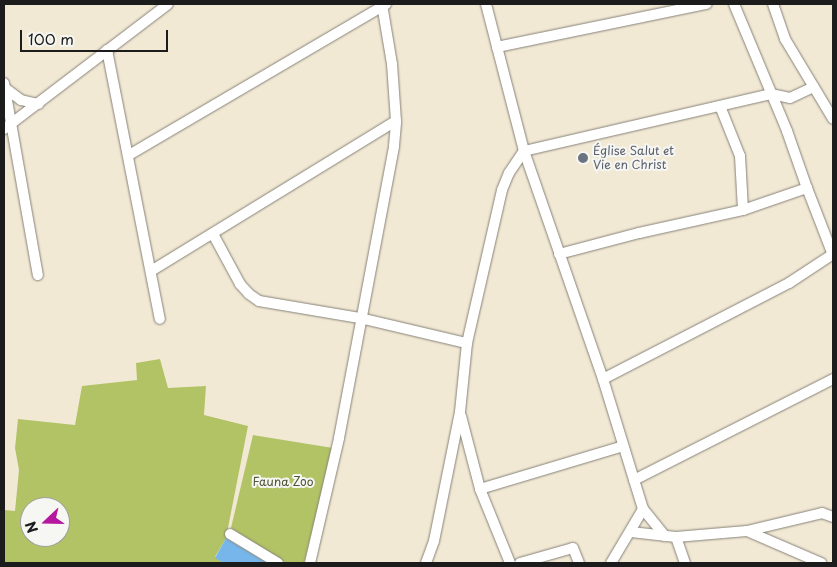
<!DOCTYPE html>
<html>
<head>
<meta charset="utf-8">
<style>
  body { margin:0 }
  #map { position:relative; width:837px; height:567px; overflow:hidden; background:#f2e9d5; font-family:"Playpen Sans",sans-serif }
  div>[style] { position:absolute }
  .green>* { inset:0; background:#b2c366 }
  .water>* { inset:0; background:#77b6ea }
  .roads { filter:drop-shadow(0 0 1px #878278) drop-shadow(0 0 1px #878278) }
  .street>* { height:10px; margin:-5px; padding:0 5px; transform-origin:5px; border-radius:5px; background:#fff }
  .dots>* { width:14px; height:14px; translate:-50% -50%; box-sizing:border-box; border:2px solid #f6f6f2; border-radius:50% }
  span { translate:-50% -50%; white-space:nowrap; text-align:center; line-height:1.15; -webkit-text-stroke:4px #f6f6f2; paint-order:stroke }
  .worship-label { font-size:12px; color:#5b616d }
  .left { translate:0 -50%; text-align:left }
  .park-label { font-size:12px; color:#505636 }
  .frame { position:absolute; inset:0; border:5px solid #1c1c1c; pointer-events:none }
  .north { position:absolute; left:20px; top:497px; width:50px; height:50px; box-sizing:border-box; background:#f6f6f2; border:1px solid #9f9f9c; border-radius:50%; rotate:249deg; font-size:14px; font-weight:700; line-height:20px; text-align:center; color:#1c1c1c }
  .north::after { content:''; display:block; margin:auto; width:18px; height:22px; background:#b5179e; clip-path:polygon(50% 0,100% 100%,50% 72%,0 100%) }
  .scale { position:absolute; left:20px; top:30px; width:148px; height:22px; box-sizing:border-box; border:2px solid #1c1c1c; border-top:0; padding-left:6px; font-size:15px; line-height:18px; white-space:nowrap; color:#1c1c1c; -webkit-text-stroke:4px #f6f6f2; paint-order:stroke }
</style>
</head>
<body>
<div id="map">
  <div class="green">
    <i style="clip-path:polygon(evenodd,160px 359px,168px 388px,206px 386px,204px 415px,248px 426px,226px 538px,215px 557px,224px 563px,4px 563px,4px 510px,15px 511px,19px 470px,15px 448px,18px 419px,75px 425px,82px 386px,137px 380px,136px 363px,160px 359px,30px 507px,60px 507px,60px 537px,30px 537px,30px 507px)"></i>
    <i style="clip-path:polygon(253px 435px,333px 448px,304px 563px,286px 563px,231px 528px)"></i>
  </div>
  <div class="water">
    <i style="clip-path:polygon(226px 538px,267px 563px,224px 563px,215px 558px)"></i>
  </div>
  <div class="roads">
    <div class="street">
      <i style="left:486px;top:4px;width:152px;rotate:75.5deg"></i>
      <i style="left:524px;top:151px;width:241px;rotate:70.9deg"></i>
      <i style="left:603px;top:379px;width:136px;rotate:72.9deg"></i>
      <i style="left:643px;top:509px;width:35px;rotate:51deg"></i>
      <i style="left:734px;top:4px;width:138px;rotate:67.3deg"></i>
      <i style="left:787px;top:131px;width:60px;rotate:70.7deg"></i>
      <i style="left:807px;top:188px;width:72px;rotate:68.8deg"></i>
      <i style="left:773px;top:4px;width:37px;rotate:71deg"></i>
      <i style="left:785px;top:39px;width:93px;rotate:59deg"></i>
      <i style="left:497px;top:47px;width:214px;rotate:-11.6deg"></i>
      <i style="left:107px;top:50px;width:274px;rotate:78.9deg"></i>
      <i style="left:4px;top:83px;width:195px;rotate:80deg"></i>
      <i style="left:5px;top:88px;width:20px;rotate:37deg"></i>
      <i style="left:21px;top:100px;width:18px;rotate:13deg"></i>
      <i style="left:720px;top:106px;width:54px;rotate:68.2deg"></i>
      <i style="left:740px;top:156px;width:54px;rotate:86.8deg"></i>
      <i style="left:4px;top:129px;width:206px;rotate:-37.3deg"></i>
      <i style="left:129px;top:155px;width:298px;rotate:-30.4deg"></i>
      <i style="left:213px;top:234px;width:57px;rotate:61.6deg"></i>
      <i style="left:240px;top:284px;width:13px;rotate:48deg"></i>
      <i style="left:249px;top:294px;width:12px;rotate:35deg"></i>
      <i style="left:259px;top:301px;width:102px;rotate:9.6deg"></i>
      <i style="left:360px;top:318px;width:110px;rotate:13.2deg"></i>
      <i style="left:559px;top:254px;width:83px;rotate:-14.7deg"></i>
      <i style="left:639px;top:233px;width:107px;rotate:-12.5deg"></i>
      <i style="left:743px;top:210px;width:68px;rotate:-19deg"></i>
      <i style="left:151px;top:271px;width:287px;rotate:-31.5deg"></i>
      <i style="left:603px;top:379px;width:209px;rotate:-27.3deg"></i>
      <i style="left:789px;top:283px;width:53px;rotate:-33.4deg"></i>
      <i style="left:461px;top:416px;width:75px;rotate:75.4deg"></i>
      <i style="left:480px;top:489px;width:80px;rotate:67.9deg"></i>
      <i style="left:634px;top:480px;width:223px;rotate:-26.9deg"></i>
      <i style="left:480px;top:489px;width:149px;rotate:-16.7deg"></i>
      <i style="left:747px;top:531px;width:81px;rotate:23.4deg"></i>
      <i style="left:631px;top:532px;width:45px;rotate:6.3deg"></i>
      <i style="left:676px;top:537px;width:71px;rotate:-4.8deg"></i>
      <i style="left:747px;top:531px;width:77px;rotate:-13.5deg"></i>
      <i style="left:822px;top:513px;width:12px;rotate:20deg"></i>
      <i style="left:230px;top:534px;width:56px;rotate:31.1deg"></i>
      <i style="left:676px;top:537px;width:28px;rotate:71deg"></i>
      <i style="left:310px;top:563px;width:128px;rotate:-76.9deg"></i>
      <i style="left:339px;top:438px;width:297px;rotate:-79.3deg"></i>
      <i style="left:394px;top:146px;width:25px;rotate:-85deg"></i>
      <i style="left:396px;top:121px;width:57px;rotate:-94deg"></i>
      <i style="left:392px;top:64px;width:61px;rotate:-99.5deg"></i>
      <i style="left:426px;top:563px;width:23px;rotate:-70deg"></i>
      <i style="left:434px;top:541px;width:132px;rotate:-78.6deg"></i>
      <i style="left:460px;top:412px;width:69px;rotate:-84.2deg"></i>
      <i style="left:467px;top:343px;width:157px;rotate:-77.1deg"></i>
      <i style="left:502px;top:190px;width:18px;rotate:-68deg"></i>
      <i style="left:509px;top:173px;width:27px;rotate:-56deg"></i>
      <i style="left:524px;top:151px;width:253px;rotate:-13deg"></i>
      <i style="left:771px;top:94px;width:19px;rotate:12deg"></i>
      <i style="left:790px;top:98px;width:26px;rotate:-25deg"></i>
      <i style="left:520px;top:563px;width:55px;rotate:-15.8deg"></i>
      <i style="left:573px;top:548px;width:16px;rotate:68deg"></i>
      <i style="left:611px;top:563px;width:63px;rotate:-59.3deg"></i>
    </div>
  </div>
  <div class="dots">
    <i style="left:583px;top:158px;background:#6b7280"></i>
  </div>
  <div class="worship-label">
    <span class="left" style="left:593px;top:158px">Église Salut et<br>Vie en Christ</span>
  </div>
  <div class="park-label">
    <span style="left:283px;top:482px">Fauna Zoo</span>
  </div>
  <div class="frame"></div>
  <div class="north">N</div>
  <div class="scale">100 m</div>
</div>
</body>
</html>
